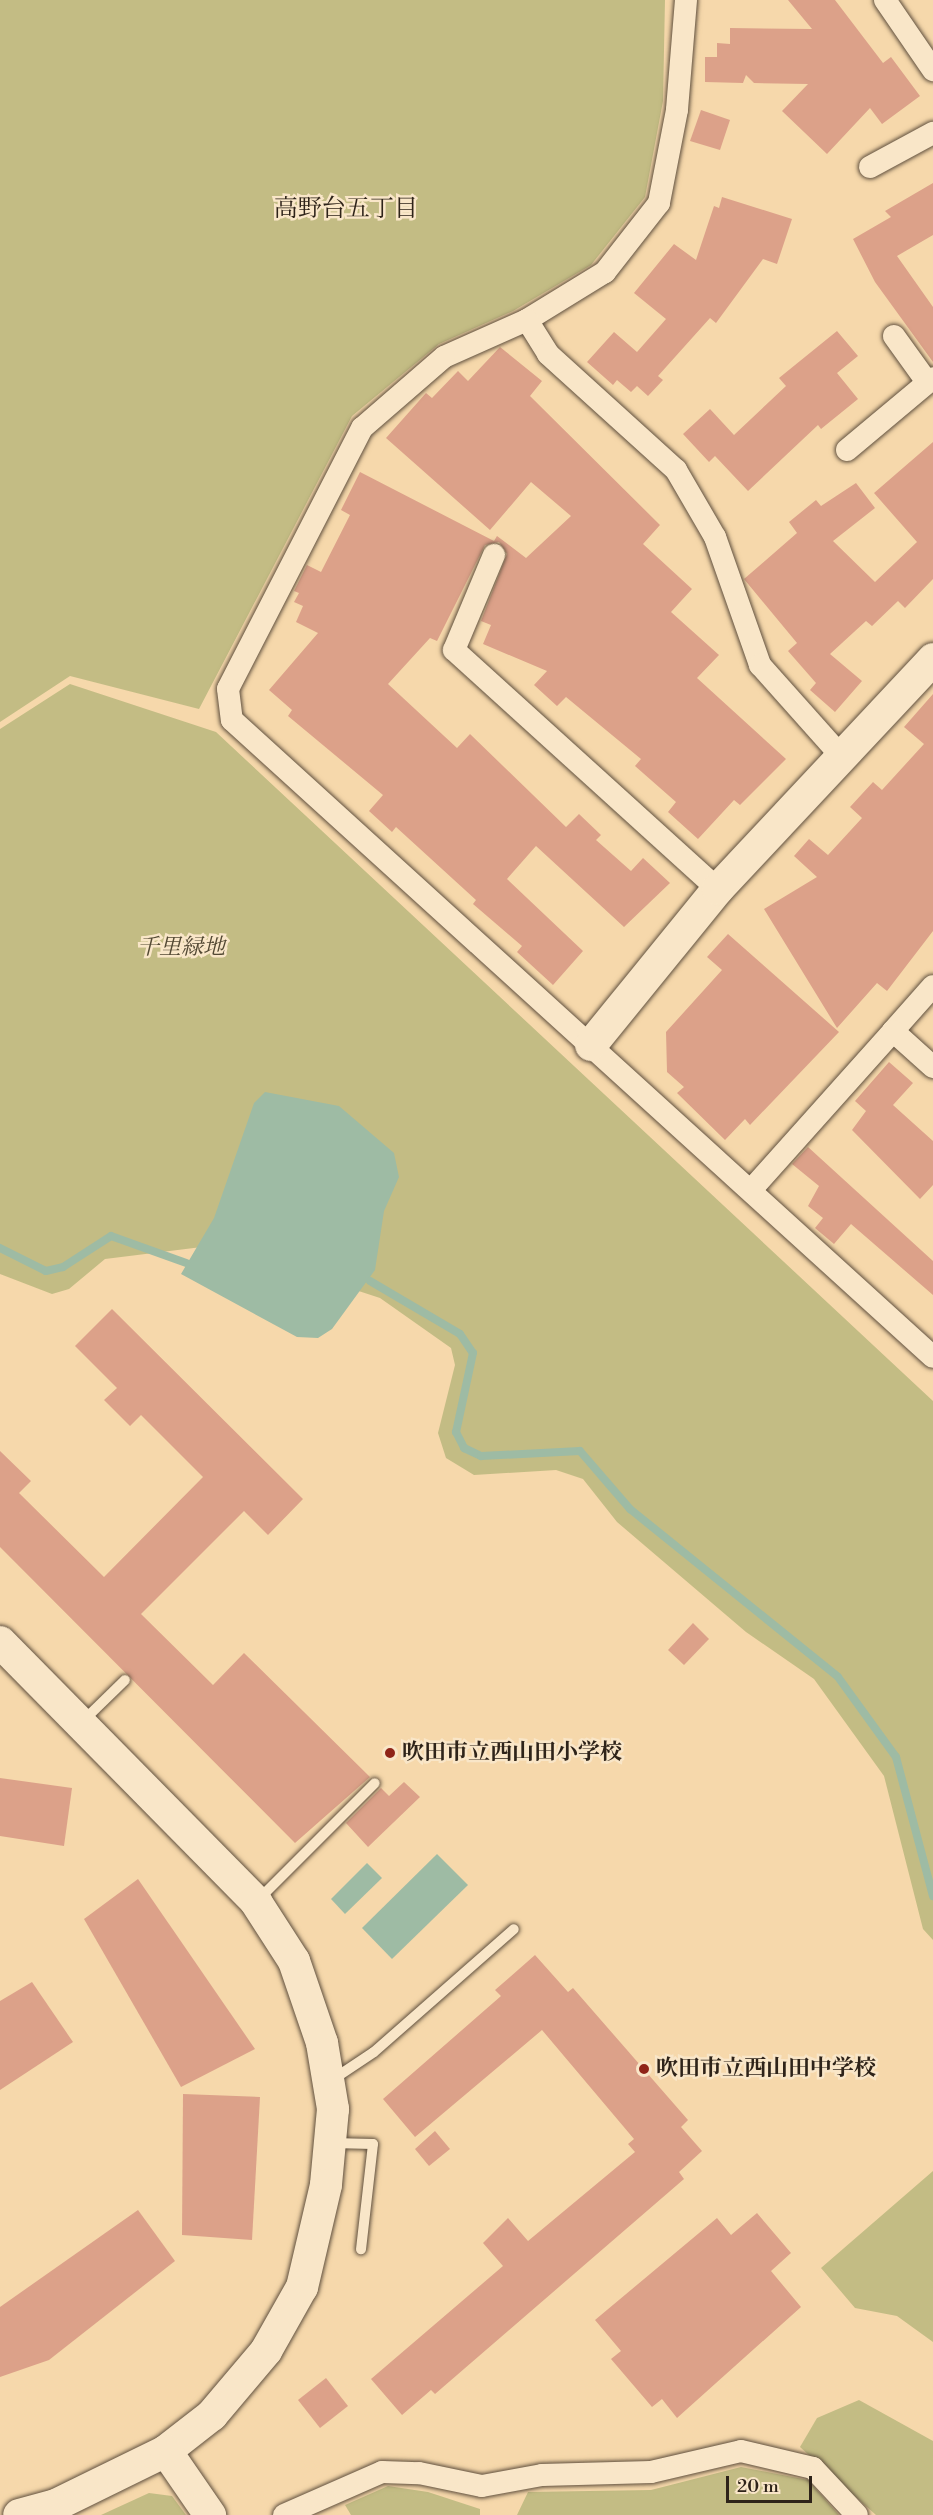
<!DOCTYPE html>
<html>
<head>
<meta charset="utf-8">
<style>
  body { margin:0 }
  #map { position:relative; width:933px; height:2515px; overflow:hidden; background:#f6d8ab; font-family:"Libre Bodoni","Noto Serif JP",serif }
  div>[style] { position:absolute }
  .green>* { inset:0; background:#c3bc84 }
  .water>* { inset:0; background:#9ebba4 }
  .stream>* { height:8px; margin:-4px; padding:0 4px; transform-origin:4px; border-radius:4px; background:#9ebba4 }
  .building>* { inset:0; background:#dca189 }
  .roads { filter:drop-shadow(0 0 2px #60503e) drop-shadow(0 0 2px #60503e) }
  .lane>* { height:10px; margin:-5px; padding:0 5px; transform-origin:5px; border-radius:5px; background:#f9e6c8 }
  .street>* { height:22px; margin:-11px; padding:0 11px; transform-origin:11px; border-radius:11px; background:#f9e6c8 }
  .secondary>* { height:32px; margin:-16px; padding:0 16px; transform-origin:16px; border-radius:16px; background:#f9e6c8 }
  .dots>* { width:16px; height:16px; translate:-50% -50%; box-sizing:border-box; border:3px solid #f9e6c8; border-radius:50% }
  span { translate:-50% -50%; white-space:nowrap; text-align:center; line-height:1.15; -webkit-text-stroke:5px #f9e6c8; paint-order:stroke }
  .park-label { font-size:22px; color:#534934; font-style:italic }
  .poi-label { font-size:22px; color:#2e2319; font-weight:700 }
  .left { translate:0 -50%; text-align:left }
  .neighbourhood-label { font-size:24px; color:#2e2319 }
  .scale { position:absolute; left:726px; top:2476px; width:86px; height:27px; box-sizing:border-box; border:3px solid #2e2319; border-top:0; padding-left:8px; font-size:18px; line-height:21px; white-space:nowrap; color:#2e2319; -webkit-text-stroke:4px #f9e6c8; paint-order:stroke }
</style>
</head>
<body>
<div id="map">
  <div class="green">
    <i style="clip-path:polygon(0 0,665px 0,663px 101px,645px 197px,591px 265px,513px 311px,439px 344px,352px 416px,199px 709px,70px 676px,0 722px)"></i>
    <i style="clip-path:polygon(70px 684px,216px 732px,933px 1401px,933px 1940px,923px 1929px,884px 1776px,814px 1679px,746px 1632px,617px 1522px,583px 1479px,556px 1470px,474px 1475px,446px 1458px,438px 1433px,455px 1365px,451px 1348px,380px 1298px,218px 1245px,105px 1259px,69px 1289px,52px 1294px,0 1274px,0 729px)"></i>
    <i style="clip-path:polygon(933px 2171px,933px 2342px,897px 2316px,855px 2308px,821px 2268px)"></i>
    <i style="clip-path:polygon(859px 2400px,933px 2441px,933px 2515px,876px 2515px,800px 2447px,817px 2418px)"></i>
    <i style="clip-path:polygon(741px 2467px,808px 2480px,839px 2515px,517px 2515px,528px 2492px,651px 2490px)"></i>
    <i style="clip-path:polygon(388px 2486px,428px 2492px,480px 2509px,480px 2515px,351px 2515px,345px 2505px)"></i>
    <i style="clip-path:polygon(149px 2493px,172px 2496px,186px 2515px,101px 2515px)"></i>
  </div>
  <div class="water">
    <i style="clip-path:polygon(265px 1092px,339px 1106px,394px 1153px,399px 1177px,384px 1211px,375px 1270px,332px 1329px,318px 1338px,297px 1337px,181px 1274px,214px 1218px,254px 1103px)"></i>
    <i style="clip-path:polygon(437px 1854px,468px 1885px,392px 1959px,362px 1928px)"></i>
    <i style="clip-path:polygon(367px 1863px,382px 1878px,345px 1914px,331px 1899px)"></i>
  </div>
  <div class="stream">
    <i style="left:0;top:1248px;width:51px;rotate:26.6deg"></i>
    <i style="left:46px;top:1271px;width:17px;rotate:-13deg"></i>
    <i style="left:63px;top:1267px;width:57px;rotate:-32.9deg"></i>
    <i style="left:111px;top:1236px;width:80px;rotate:19.8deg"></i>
    <i style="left:370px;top:1281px;width:104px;rotate:30.5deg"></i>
    <i style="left:460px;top:1334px;width:23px;rotate:56deg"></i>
    <i style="left:473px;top:1353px;width:81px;rotate:102.1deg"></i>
    <i style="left:456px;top:1432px;width:18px;rotate:63deg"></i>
    <i style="left:464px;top:1448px;width:19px;rotate:25deg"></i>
    <i style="left:481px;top:1456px;width:99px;rotate:-2.9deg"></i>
    <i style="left:580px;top:1451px;width:77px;rotate:49.2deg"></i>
    <i style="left:630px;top:1509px;width:267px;rotate:38.9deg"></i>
    <i style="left:838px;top:1677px;width:99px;rotate:54.1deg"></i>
    <i style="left:896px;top:1757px;width:144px;rotate:75.1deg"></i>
  </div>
  <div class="building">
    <i style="clip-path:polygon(788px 0,835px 0,883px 63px,891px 57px,920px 96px,882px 124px,870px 108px,827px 154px,782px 111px,808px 84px,754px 83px,746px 75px,743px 83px,705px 82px,705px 57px,717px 57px,717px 43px,730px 44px,730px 28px,812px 29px)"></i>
    <i style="clip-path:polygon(701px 110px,730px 120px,720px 150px,690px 141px)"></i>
    <i style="clip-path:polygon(933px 183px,933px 235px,897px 256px,933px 307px,933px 362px,875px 282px,853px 239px,891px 217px,885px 211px)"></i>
    <i style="clip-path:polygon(722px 197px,792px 219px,777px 264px,763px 259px,716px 323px,710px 318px,658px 376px,663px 380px,648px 396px,637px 386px,631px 392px,617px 380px,613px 385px,587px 362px,614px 332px,637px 352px,666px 319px,634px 293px,674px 244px,696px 260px,714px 206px,719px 208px)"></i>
    <i style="clip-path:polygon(837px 331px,858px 356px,837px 373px,858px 399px,821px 429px,818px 425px,748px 491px,715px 456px,709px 462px,683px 434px,710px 409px,734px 435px,786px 386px,779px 378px)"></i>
    <i style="clip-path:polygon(500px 347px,542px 381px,530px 396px,660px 525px,643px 544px,692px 589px,671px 612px,719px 655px,697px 678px,786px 759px,740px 805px,734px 800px,698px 839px,668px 812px,676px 802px,635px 766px,641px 759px,566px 697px,557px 706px,534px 685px,547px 671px,483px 644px,491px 625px,481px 621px,507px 554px,499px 542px,485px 545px,437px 641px,430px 638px,388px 684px,457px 748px,470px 734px,566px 827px,579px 814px,601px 835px,596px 840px,631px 871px,643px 858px,670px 883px,624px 927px,536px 846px,507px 879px,583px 951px,553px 985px,517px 952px,522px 946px,473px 904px,476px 900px,396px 827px,392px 832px,369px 811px,383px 795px,288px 716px,292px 710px,269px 690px,318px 633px,296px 622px,303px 606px,294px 602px,299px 593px,294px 591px,307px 565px,321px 572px,350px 515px,341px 510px,360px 472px,494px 541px,497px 536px,526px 558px,571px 516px,531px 482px,490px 530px,386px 438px,426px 393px,432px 398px,458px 371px,468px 381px)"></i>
    <i style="clip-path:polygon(933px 442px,933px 579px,905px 608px,898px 601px,872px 626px,866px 621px,830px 654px,862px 681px,835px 712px,810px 690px,816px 683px,788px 651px,797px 643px,744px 579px,797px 533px,789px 522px,816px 500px,821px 506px,856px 483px,875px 508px,833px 541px,875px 582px,917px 542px,874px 493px)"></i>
    <i style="clip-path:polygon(933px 694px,933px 931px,887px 991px,877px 983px,837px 1028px,764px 909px,817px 877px,794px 856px,809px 839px,828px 855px,862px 818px,850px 807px,873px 782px,882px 790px,924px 744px,904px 727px)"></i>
    <i style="clip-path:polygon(728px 934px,839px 1032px,750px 1125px,745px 1119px,725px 1140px,677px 1093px,684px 1087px,667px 1072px,666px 1032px,722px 970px,707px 957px)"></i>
    <i style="clip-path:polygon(889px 1062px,913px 1083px,893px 1105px,933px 1141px,933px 1185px,920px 1199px,852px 1130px,866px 1111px,855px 1101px)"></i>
    <i style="clip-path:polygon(808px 1147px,933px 1261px,933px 1295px,851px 1224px,834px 1244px,815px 1228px,823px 1218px,808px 1206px,819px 1186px,792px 1164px)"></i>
    <i style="clip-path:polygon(112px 1309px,303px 1499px,268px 1535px,244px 1511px,141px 1614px,213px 1685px,244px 1653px,370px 1777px,295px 1843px,0 1547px,0 1451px,31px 1481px,19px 1493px,104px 1577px,203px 1477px,141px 1415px,130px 1426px,104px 1400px,117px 1388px,75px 1346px)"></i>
    <i style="clip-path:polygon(693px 1623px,709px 1639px,684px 1665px,668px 1650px)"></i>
    <i style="clip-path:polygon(0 1778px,72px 1788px,64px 1846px,0 1836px)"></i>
    <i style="clip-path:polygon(404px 1782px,420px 1797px,368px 1847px,346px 1823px,381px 1788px,389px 1796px)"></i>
    <i style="clip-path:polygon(138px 1879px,255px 2049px,181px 2087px,84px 1919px)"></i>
    <i style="clip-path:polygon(535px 1955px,568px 1992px,573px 1988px,688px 2120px,681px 2127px,702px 2151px,679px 2172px,684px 2179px,435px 2394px,431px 2390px,402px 2415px,371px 2379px,503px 2266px,483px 2243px,508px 2218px,528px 2241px,635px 2152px,628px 2144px,634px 2139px,542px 2030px,415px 2137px,383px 2099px,501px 1996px,495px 1990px)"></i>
    <i style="clip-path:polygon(32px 1982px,73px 2042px,0 2090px,0 2001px)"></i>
    <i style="clip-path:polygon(183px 2094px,260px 2097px,252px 2240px,182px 2235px)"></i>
    <i style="clip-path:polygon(435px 2131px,450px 2149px,429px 2166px,415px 2149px)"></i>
    <i style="clip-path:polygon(138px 2210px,175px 2261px,49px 2360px,0 2377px,0 2307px)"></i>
    <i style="clip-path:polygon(757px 2213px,791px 2253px,771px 2271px,801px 2307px,677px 2418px,662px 2399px,652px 2407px,611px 2359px,621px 2351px,595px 2320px,717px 2218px,731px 2235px)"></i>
    <i style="clip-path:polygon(326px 2378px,348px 2406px,320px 2428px,298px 2400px)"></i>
  </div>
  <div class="roads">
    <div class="lane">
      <i style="left:82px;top:1722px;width:60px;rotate:-44.3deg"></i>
      <i style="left:258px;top:1900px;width:165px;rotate:-45deg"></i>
      <i style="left:332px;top:2080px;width:50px;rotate:-33.7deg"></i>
      <i style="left:374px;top:2052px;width:186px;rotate:-41.3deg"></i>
      <i style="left:332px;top:2143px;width:41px;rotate:1.4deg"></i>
      <i style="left:373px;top:2144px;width:106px;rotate:96.5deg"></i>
    </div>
    <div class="street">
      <i style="left:686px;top:0;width:110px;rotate:94.7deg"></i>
      <i style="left:677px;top:110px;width:95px;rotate:101deg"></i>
      <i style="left:659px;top:203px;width:88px;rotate:128deg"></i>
      <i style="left:605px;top:272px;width:92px;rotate:148.4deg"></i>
      <i style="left:527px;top:320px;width:91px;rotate:156deg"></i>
      <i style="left:444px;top:357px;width:108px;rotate:139.1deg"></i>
      <i style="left:362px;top:428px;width:293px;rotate:117.2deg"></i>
      <i style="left:228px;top:689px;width:31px;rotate:83deg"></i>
      <i style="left:232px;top:720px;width:947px;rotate:42.26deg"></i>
      <i style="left:885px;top:0;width:85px;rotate:55.6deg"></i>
      <i style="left:870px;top:167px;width:72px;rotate:-28.4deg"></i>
      <i style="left:527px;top:320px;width:40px;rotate:58deg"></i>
      <i style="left:548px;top:354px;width:173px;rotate:42.2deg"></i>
      <i style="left:676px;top:470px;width:78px;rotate:59.8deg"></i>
      <i style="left:715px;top:537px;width:136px;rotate:70.6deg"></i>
      <i style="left:760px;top:665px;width:123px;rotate:48.3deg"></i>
      <i style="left:894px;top:336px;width:57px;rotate:54.3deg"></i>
      <i style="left:847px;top:450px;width:112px;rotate:-39.9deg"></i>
      <i style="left:494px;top:555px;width:103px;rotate:112.8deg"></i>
      <i style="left:454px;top:650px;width:356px;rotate:42.2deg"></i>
      <i style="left:893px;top:1031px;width:60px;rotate:-48.4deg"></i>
      <i style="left:751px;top:1190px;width:213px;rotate:-48.2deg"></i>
      <i style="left:893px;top:1031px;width:54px;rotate:42deg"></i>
      <i style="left:284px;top:2515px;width:107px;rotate:-23.7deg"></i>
      <i style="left:382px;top:2472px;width:37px;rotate:2deg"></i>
      <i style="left:419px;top:2473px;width:64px;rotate:11.7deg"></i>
      <i style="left:482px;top:2486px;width:61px;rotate:-10.4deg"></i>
      <i style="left:542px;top:2475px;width:109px;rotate:-1.6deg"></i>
      <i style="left:651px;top:2472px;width:92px;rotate:-13.1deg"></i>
      <i style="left:741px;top:2451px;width:74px;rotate:13.3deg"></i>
      <i style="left:813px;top:2468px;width:64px;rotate:46.9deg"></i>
    </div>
    <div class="secondary">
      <i style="left:591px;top:1045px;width:201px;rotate:-50.9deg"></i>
      <i style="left:718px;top:889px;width:315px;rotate:-46.9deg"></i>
      <i style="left:0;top:1642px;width:365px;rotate:45.4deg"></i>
      <i style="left:256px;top:1902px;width:70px;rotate:57.2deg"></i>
      <i style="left:294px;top:1961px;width:87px;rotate:71.1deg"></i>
      <i style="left:322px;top:2043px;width:67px;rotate:80.5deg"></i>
      <i style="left:333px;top:2109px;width:76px;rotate:95.3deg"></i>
      <i style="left:326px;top:2185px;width:105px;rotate:103.2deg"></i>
      <i style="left:302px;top:2287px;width:73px;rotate:119.4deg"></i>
      <i style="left:266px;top:2351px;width:84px;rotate:130.2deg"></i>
      <i style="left:212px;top:2415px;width:58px;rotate:142deg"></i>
      <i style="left:166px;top:2451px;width:123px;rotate:153.9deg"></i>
      <i style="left:56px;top:2505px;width:38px;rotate:165deg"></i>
      <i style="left:166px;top:2451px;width:78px;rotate:55.5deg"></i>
    </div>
  </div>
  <div class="dots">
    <i style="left:390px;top:1753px;background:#8f2418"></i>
    <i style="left:644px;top:2069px;background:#8f2418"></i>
  </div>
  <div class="park-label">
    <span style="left:181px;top:948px">千里緑地</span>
  </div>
  <div class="poi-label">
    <span class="left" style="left:402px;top:1753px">吹田市立西山田小学校</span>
    <span class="left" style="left:656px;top:2069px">吹田市立西山田中学校</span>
  </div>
  <div class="neighbourhood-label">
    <span style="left:346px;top:210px">高野台五丁目</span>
  </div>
  <div class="scale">20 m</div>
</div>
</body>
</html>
